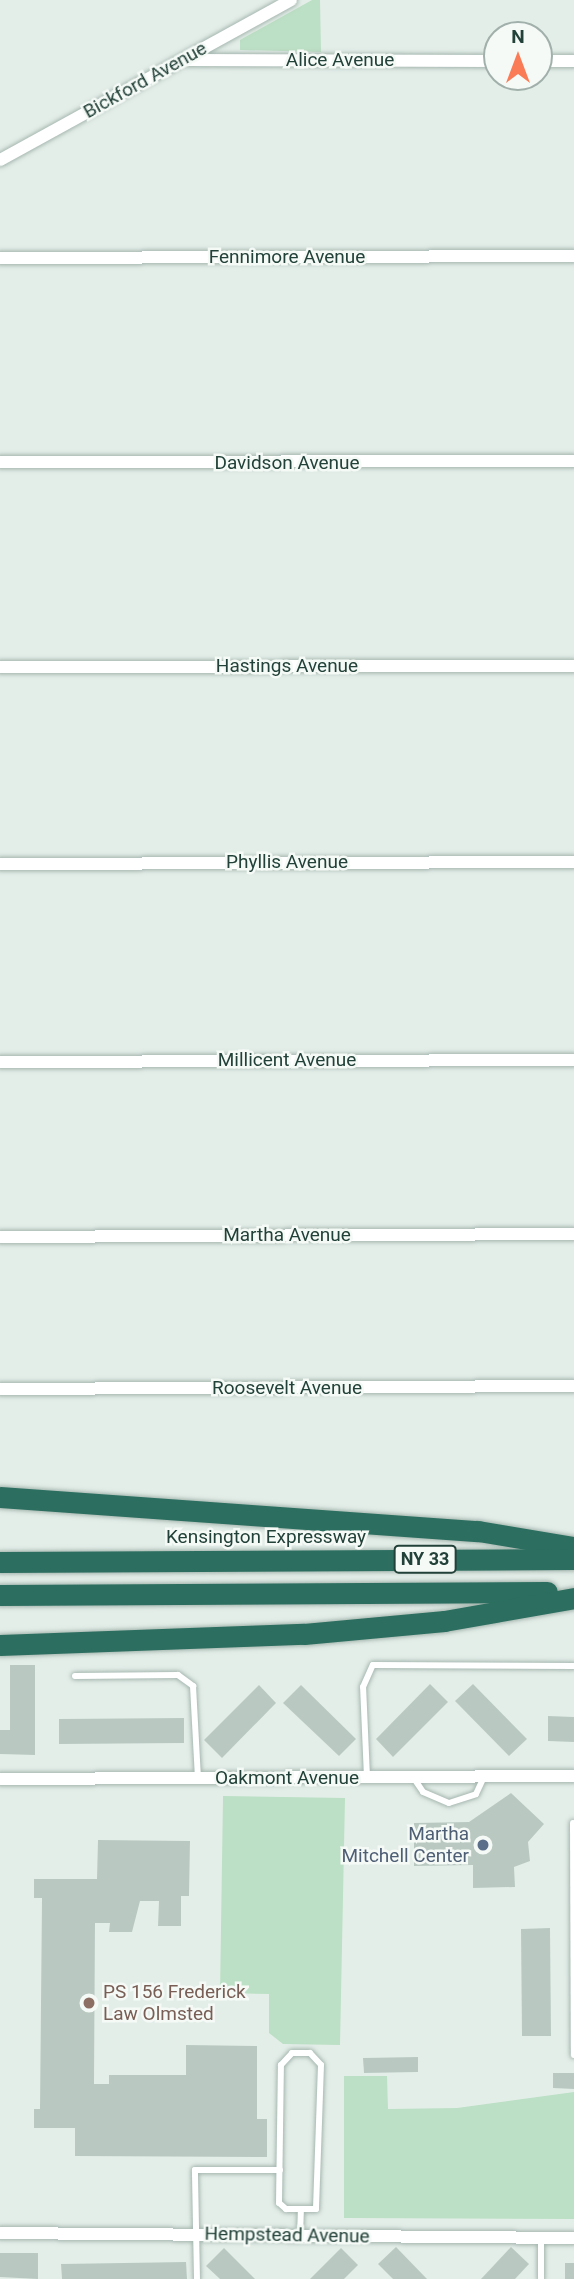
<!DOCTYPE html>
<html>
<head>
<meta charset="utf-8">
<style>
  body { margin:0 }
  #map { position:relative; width:574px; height:2279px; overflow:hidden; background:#e4eee9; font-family:Roboto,sans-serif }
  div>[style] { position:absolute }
  .green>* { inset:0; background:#bce0c5 }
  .building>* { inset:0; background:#b9c9c2 }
  .roads { filter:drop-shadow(0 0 2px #a6b7b0) drop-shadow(0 0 2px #a6b7b0) }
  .service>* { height:6px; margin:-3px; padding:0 3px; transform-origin:3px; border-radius:3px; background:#fff }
  .minor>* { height:12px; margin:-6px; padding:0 6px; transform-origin:6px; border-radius:6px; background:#fff }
  .motorway>* { height:21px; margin:-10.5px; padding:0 10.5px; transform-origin:10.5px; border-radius:10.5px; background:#2c6f60 }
  .dots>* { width:19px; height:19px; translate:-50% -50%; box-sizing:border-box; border:4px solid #f5faf7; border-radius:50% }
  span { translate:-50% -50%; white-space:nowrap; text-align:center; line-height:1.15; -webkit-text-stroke:5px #f5faf7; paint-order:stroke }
  .shield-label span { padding:2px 5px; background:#f5faf7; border:2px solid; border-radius:5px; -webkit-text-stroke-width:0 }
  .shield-label { font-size:18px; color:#224138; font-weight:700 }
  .street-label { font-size:19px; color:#224138 }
  .service-label { font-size:19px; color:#4e5e75 }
  .right { translate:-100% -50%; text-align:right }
  .education-label { font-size:19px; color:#785e54 }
  .left { translate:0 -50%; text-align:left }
  .north { position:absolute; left:483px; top:21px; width:70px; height:70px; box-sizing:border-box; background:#f5faf7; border:2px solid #a1b0ab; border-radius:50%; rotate:0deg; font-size:19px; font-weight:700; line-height:28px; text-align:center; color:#224138 }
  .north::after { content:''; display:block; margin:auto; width:24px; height:32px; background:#f97c57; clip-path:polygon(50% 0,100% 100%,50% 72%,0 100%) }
</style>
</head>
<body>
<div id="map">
  <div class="green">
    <i style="clip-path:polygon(312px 0,320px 0,321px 52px,240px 50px,240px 40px)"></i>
    <i style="clip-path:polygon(223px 1796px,345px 1798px,340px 2045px,283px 2044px,269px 2033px,269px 1994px,220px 1993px)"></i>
    <i style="clip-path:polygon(344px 2076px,387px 2076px,388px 2109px,457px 2108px,574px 2092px,574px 2219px,344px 2218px)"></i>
  </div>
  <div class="building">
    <i style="clip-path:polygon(10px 1665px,35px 1665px,35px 1755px,0 1754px,0 1730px,10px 1730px)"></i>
    <i style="clip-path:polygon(430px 1684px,448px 1702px,393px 1757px,376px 1739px)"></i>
    <i style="clip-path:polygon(473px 1684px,527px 1739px,509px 1756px,455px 1701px)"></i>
    <i style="clip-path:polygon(259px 1685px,276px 1703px,222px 1758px,204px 1740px)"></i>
    <i style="clip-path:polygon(301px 1685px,356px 1739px,339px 1756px,283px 1703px)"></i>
    <i style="clip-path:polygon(548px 1716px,574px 1717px,574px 1742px,548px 1741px)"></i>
    <i style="clip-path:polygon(184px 1718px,184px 1743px,59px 1744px,59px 1719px)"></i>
    <i style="clip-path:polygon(511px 1793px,544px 1824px,528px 1842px,530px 1861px,514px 1867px,515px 1887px,473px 1888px,473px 1865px,414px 1866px,414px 1823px,469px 1822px)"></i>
    <i style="clip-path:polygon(98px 1840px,190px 1841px,189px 1896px,181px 1896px,181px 1926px,158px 1926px,159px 1901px,140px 1901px,132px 1932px,109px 1932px,110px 1923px,95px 1923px,94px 2084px,109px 2084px,109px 2075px,186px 2075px,186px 2045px,257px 2046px,257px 2119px,267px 2119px,267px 2157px,75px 2156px,75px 2128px,34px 2128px,34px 2109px,40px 2109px,42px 1898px,34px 1898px,34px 1879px,97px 1879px)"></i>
    <i style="clip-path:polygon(550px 1928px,551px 2036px,522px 2036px,521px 1929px)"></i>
    <i style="clip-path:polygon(418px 2057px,418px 2072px,364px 2073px,363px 2058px)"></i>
    <i style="clip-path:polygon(553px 2073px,574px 2073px,574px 2089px,553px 2088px)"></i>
    <i style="clip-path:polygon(396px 2247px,427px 2279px,393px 2279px,378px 2264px)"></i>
    <i style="clip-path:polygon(511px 2247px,529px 2264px,515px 2279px,481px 2279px)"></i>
    <i style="clip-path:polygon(224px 2248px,255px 2279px,220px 2279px,206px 2266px)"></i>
    <i style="clip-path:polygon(341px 2248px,358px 2265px,344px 2279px,310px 2279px)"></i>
    <i style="clip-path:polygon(0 2253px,38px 2253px,38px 2279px,0 2277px)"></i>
    <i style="clip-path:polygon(186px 2262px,187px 2279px,62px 2279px,61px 2264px)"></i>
    <i style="clip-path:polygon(565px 2263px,574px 2263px,574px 2279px,565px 2279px)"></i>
  </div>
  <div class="roads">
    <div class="service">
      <i style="left:75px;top:1676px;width:103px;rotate:-0.6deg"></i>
      <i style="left:178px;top:1675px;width:19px;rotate:36deg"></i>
      <i style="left:193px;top:1686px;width:93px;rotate:86.9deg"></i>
      <i style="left:367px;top:1777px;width:90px;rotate:-92.5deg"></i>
      <i style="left:363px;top:1687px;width:24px;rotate:-66deg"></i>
      <i style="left:373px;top:1665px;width:201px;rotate:0.3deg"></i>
      <i style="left:413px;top:1777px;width:18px;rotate:56deg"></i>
      <i style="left:423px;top:1792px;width:28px;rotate:23deg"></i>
      <i style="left:449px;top:1803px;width:28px;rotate:-18deg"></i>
      <i style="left:476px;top:1794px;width:19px;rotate:-65deg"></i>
      <i style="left:573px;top:1823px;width:232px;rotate:89.8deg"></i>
      <i style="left:292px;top:2053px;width:18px"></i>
      <i style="left:310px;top:2053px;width:16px;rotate:47deg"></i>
      <i style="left:321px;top:2065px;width:144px;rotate:92deg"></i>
      <i style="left:316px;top:2209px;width:30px;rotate:180deg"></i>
      <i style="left:286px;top:2209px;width:9px;rotate:-139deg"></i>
      <i style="left:279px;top:2203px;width:138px;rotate:-89.2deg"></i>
      <i style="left:281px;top:2065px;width:16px;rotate:-47deg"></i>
      <i style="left:300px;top:2236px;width:26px;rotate:-88deg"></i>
      <i style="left:197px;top:2279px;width:109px;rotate:-91.1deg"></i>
      <i style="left:195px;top:2170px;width:85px"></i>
      <i style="left:541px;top:2279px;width:41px;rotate:-90deg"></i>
    </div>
    <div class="minor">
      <i style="left:186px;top:60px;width:311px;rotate:0.2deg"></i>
      <i style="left:539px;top:61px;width:35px"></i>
      <i style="left:0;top:160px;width:332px;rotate:-28.8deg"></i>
      <i style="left:0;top:258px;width:574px;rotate:-0.2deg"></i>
      <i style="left:0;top:462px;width:574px;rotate:-0.1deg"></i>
      <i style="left:0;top:667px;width:574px;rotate:-0.1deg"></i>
      <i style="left:0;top:864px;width:574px;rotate:-0.2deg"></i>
      <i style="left:0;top:1062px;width:574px;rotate:-0.2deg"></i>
      <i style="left:0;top:1237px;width:574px;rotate:-0.3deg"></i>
      <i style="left:0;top:1389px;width:574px;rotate:-0.3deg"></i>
      <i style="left:0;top:1779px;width:574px;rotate:-0.3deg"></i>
      <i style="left:0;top:2233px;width:574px;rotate:0.5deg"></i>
    </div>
    <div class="motorway">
      <i style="left:0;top:1497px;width:479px;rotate:4.1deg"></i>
      <i style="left:478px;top:1531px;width:97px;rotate:9.5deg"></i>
      <i style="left:0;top:1562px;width:574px;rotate:-0.3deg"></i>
      <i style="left:0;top:1595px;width:547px;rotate:-0.31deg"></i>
      <i style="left:0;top:1645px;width:304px;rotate:-2.1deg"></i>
      <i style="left:304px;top:1634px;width:141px;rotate:-5.3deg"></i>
      <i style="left:444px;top:1621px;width:132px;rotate:-10deg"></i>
    </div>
  </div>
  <div class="dots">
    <i style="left:483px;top:1845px;background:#5c6f8a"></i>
    <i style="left:89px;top:2003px;background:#8d6e63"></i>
  </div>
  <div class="shield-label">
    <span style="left:425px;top:1559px">NY 33</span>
  </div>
  <div class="street-label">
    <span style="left:340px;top:60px">Alice Avenue</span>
    <span style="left:145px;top:80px;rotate:-29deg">Bickford Avenue</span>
    <span style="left:287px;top:257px">Fennimore Avenue</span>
    <span style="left:287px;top:463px">Davidson Avenue</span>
    <span style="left:287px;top:666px">Hastings Avenue</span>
    <span style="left:287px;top:862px">Phyllis Avenue</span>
    <span style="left:287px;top:1060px">Millicent Avenue</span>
    <span style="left:287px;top:1235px">Martha Avenue</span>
    <span style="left:287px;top:1388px">Roosevelt Avenue</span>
    <span style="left:266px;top:1537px">Kensington Expressway</span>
    <span style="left:287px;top:1778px">Oakmont Avenue</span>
    <span style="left:287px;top:2235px;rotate:1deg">Hempstead Avenue</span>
  </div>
  <div class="service-label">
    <span class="right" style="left:469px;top:1845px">Martha<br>Mitchell Center</span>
  </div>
  <div class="education-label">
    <span class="left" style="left:103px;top:2003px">PS 156 Frederick<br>Law Olmsted</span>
  </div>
  <div class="north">N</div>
</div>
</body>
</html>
